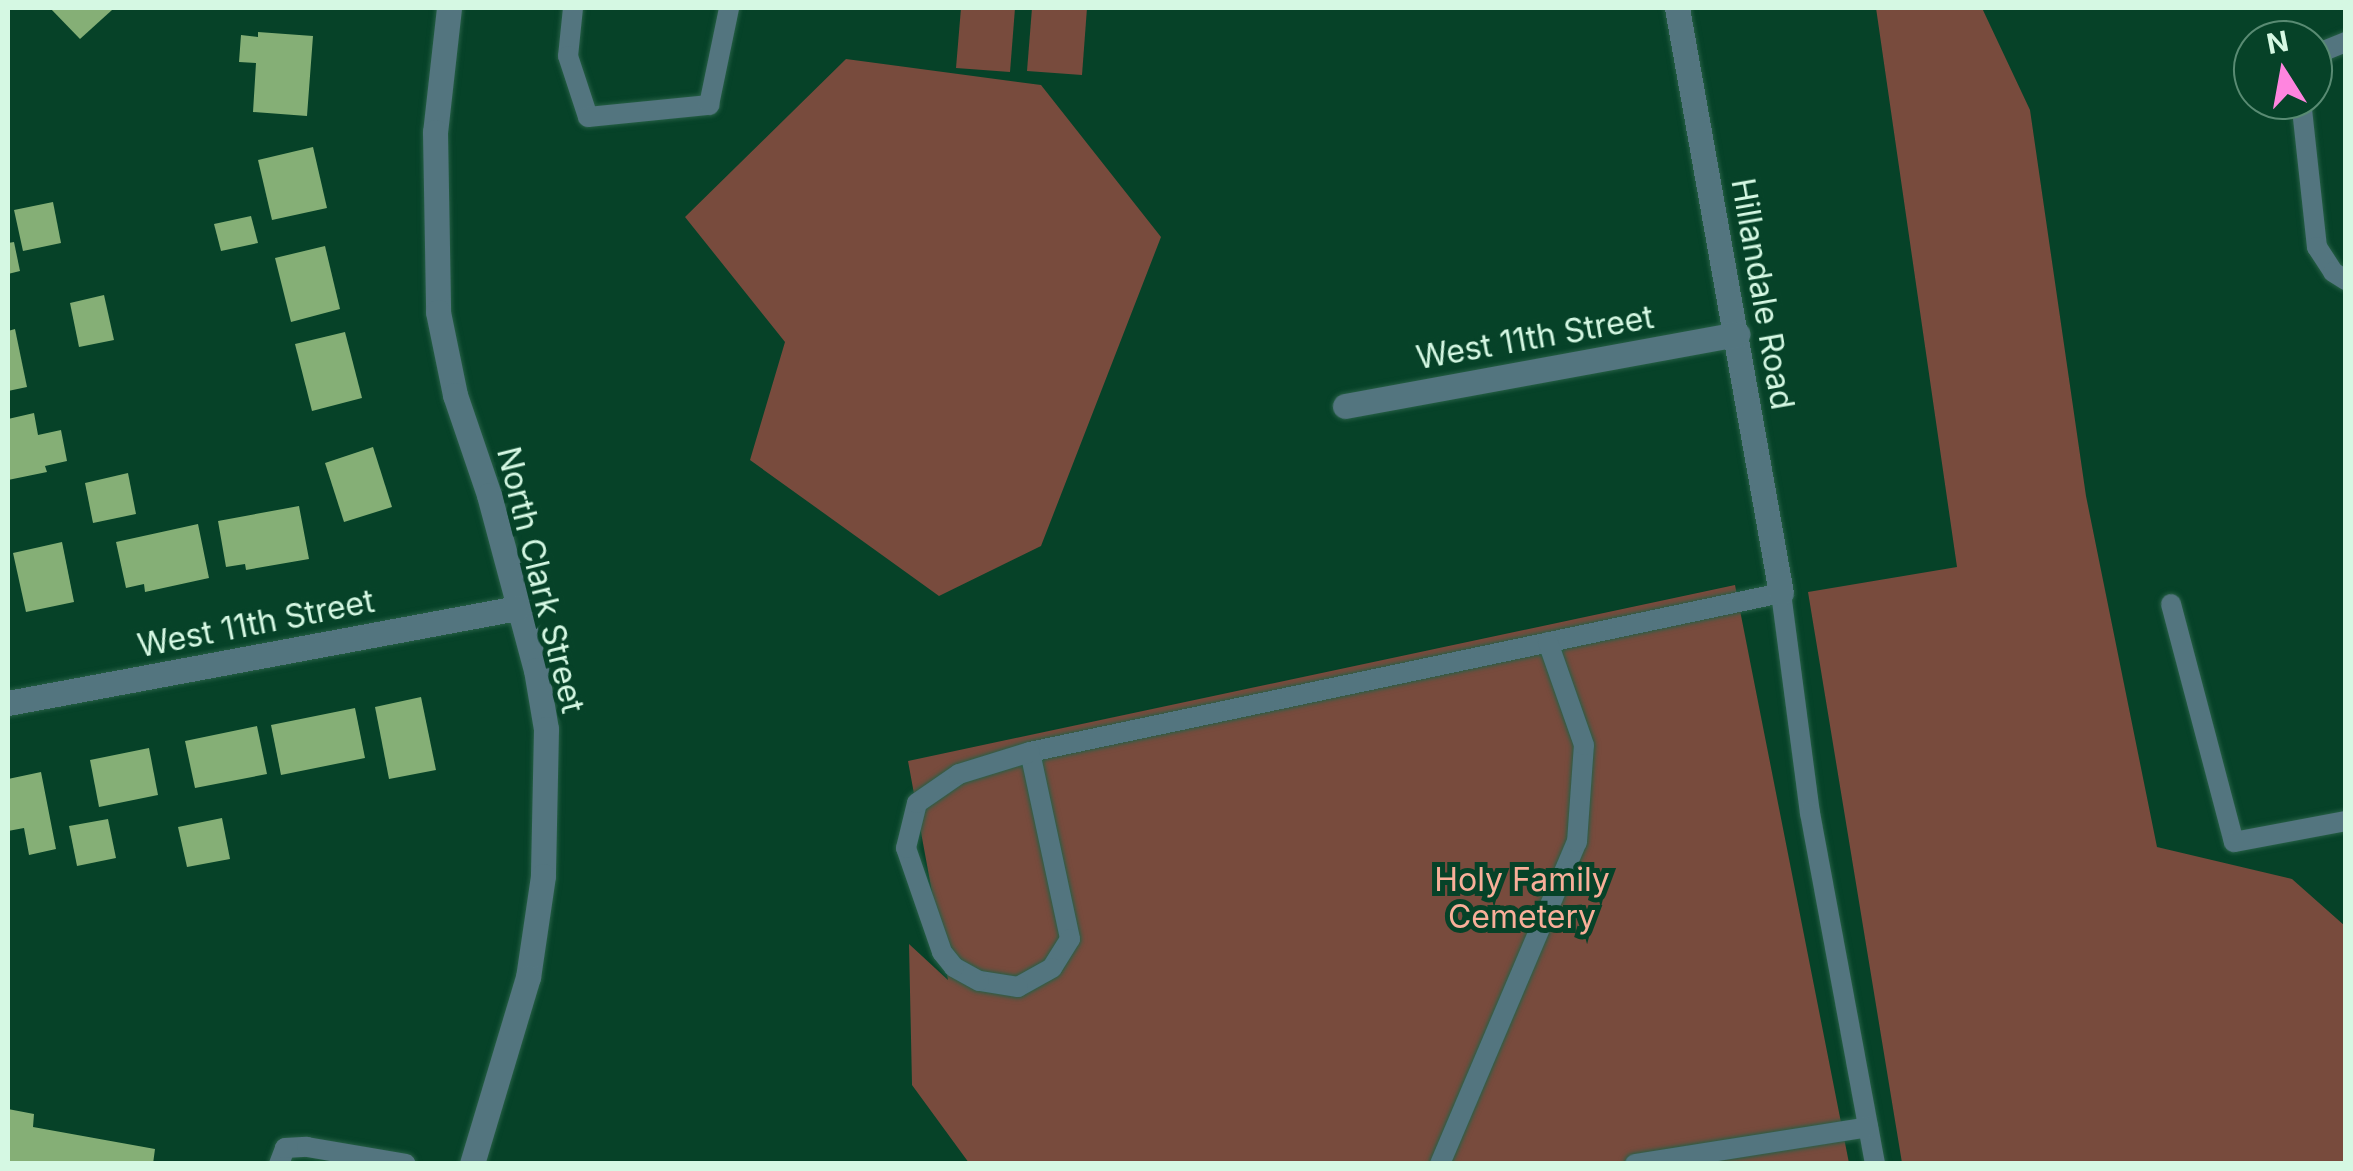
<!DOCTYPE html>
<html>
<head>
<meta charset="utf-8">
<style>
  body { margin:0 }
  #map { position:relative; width:2353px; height:1171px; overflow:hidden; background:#064228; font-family:Inter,sans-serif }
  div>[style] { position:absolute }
  .green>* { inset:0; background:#784b3d }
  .building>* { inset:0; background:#85af76 }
  .roads { filter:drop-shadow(0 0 2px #275f46) drop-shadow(0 0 2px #275f46) }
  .service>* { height:20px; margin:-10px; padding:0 10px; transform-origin:10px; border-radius:10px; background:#53757f }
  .minor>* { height:25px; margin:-12.5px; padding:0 12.5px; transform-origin:12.5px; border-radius:12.5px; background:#53757f }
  span { translate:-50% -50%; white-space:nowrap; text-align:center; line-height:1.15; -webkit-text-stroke:10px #064228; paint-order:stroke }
  .street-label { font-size:32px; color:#d5f8e3 }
  .park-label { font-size:32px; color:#f8af99 }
  .frame { position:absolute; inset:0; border:10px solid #d5f8e3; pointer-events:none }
  .north { position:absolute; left:2233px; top:20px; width:100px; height:100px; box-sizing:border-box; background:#064228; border:2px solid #598b73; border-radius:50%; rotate:349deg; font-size:28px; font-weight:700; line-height:40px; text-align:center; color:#d5f8e3 }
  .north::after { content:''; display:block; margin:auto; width:35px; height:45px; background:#ff85df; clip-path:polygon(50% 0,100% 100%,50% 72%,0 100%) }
</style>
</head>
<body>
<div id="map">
  <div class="green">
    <i style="clip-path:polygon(961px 8px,1015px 8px,1010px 72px,956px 68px)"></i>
    <i style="clip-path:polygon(1032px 8px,1087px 8px,1082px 75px,1027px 71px)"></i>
    <i style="clip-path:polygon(1876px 8px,1982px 8px,2030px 110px,2086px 496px,2157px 847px,2292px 879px,2345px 926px,2345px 1163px,1902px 1163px,1808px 592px,1957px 567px)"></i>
    <i style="clip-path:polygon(846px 59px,1041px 85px,1161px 237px,1041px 546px,939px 596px,750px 460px,785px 342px,685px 217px)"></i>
    <i style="clip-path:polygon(1735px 585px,1849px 1163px,969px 1163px,912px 1085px,909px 944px,948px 980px,908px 761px)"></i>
  </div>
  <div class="building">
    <i style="clip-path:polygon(50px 8px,110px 8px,112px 10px,80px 39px)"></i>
    <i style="clip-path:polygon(258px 32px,313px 36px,307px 116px,253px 112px,256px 63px,239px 62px,241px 35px,258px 37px)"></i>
    <i style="clip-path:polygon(313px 147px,327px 208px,272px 220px,258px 160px)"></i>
    <i style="clip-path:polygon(53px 202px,61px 243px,23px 251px,14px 210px)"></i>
    <i style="clip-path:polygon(251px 216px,258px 243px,221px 251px,214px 224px)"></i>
    <i style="clip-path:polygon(14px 242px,20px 271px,8px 274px,8px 243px)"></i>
    <i style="clip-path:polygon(325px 246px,340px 309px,291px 322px,275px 258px)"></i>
    <i style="clip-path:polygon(104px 295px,114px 340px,79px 347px,70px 303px)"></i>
    <i style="clip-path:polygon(15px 329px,27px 387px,8px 391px,8px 331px)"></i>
    <i style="clip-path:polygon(345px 332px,362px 398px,312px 411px,295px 344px)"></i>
    <i style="clip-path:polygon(34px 413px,38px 435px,61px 430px,67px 461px,45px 466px,47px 472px,8px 480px,8px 419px)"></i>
    <i style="clip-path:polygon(373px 447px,392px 507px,344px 522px,325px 463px)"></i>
    <i style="clip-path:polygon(128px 473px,136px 514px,93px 523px,85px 483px)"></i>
    <i style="clip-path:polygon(299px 506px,309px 559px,246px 570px,245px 564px,226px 567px,218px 521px)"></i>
    <i style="clip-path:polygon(198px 524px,209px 578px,145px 592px,144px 584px,126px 588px,116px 542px)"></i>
    <i style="clip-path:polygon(62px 542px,74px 602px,26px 612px,13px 553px)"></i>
    <i style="clip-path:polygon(421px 697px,436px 770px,389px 779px,375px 707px)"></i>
    <i style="clip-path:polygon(355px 708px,365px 758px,281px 775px,271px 725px)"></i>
    <i style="clip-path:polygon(257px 726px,267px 774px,195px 788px,185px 741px)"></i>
    <i style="clip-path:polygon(149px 748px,158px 795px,99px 807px,90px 760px)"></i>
    <i style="clip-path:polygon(41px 772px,56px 849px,29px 855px,24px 828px,8px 831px,8px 779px)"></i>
    <i style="clip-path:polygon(222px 818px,230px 859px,187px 867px,178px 827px)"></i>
    <i style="clip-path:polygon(108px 819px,116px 858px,77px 866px,69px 826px)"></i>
    <i style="clip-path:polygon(8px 1109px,34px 1114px,33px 1127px,155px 1149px,153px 1164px,8px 1164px)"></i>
  </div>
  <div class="roads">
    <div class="service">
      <i style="left:573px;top:8px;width:48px;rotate:95.9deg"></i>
      <i style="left:568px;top:56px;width:64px;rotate:71.8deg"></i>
      <i style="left:588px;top:117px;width:122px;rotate:-5.7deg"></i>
      <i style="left:709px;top:105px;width:99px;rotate:-78.3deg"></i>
      <i style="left:2313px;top:64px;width:19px;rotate:-47deg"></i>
      <i style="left:2326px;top:50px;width:22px;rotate:-22deg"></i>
      <i style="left:2301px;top:100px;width:148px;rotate:83.8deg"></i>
      <i style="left:2317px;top:247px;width:30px;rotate:57deg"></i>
      <i style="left:2333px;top:272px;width:15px;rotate:32deg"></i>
      <i style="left:2171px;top:604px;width:246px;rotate:75.2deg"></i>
      <i style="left:2234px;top:842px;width:114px;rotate:-10.6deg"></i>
      <i style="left:1030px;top:752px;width:768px;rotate:-11.95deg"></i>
      <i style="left:1781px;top:593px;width:222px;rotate:82.5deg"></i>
      <i style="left:1810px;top:813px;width:357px;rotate:79.5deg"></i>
      <i style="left:1030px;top:752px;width:191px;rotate:77.9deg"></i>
      <i style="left:1070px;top:939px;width:34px;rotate:122deg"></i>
      <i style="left:1052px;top:968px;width:39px;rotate:151deg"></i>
      <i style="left:1018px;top:987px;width:39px;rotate:-171deg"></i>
      <i style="left:979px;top:981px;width:29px;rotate:-151deg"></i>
      <i style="left:954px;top:967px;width:19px;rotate:-129deg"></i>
      <i style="left:942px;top:952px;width:110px;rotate:-109.1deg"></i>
      <i style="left:906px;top:848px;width:46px;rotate:-76.3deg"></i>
      <i style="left:917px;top:803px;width:51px;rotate:-34.6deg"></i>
      <i style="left:959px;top:774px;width:74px;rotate:-17.2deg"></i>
      <i style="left:279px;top:1164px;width:17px;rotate:-69deg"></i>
      <i style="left:285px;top:1148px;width:22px;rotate:-3deg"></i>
      <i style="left:307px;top:1147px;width:100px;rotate:9.7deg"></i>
      <i style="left:1440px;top:1164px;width:350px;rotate:-67deg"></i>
      <i style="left:1577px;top:842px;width:97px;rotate:-85.9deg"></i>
      <i style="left:1584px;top:745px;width:109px;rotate:-109.3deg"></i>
      <i style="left:1635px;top:1164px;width:236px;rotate:-9deg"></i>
    </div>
    <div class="minor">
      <i style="left:449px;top:8px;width:125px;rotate:96.4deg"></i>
      <i style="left:435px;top:132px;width:180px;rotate:89deg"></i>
      <i style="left:438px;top:312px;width:85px;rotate:78.4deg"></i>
      <i style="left:455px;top:395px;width:106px;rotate:71.2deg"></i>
      <i style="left:489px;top:495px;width:181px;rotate:75deg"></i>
      <i style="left:536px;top:670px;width:60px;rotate:80.4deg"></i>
      <i style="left:546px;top:729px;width:147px;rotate:91.2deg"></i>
      <i style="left:543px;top:876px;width:102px;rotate:98.4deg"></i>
      <i style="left:528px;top:977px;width:195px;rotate:106.7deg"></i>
      <i style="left:1677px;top:8px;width:594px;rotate:79.92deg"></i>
      <i style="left:1345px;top:406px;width:399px;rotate:-10.4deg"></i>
      <i style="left:8px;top:703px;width:518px;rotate:-10.57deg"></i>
    </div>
  </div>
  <div class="street-label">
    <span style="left:1762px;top:294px;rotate:80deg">Hillandale Road</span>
    <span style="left:1535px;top:338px;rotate:-10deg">West 11th Street</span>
    <span style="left:540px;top:580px;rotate:76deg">North Clark Street</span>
    <span style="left:256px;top:624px;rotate:-11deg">West 11th Street</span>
  </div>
  <div class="park-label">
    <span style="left:1522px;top:899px">Holy Family<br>Cemetery</span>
  </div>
  <div class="frame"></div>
  <div class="north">N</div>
</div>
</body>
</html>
